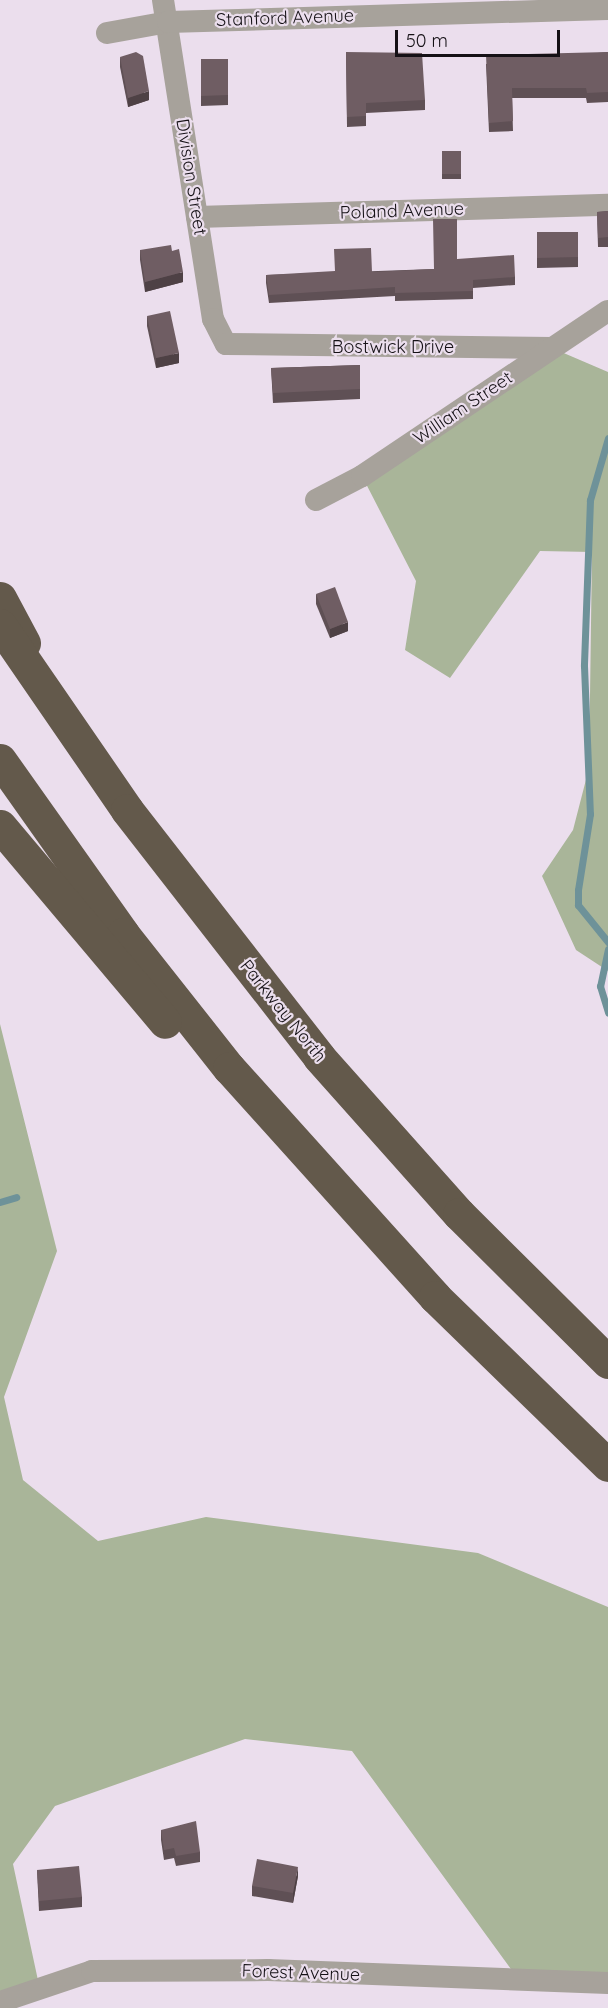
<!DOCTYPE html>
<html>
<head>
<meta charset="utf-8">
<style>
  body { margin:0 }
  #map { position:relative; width:608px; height:2008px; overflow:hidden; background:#ebdeed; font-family:Quicksand,sans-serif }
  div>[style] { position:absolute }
  .forest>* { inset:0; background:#a9b599 }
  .stream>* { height:7px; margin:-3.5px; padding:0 3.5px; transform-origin:3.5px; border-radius:3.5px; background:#6e9299 }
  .minor>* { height:22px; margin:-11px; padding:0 11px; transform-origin:11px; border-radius:11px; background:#a7a29b }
  .motorway>* { height:33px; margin:-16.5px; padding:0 16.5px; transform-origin:16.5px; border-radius:16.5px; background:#63594b }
  .wall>* { inset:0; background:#5f5055 }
  .shaded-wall>* { inset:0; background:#4e4145 }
  .building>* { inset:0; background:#6f5d63 }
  span { translate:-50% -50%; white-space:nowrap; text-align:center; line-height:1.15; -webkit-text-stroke:4.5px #ebdeed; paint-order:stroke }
  .street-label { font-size:18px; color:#151116 }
  .scale { position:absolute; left:395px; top:30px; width:165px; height:27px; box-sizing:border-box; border:3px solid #151116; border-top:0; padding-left:8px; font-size:18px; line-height:21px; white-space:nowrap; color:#151116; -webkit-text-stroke:4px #ebdeed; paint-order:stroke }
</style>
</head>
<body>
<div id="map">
  <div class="forest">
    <i style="clip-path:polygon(552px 348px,608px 372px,608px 971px,576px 950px,542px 876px,573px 830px,589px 768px,592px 552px,540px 551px,450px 678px,405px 650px,416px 581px,362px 476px)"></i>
    <i style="clip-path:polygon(0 1024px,57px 1251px,4px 1397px,23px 1480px,98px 1541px,206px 1517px,478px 1553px,608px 1607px,608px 1983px,519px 1980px,352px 1751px,245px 1739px,55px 1806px,13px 1864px,39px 1985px,0 2002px)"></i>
  </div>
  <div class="stream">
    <i style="left:608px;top:438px;width:65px;rotate:106.2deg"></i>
    <i style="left:590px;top:500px;width:166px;rotate:92.1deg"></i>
    <i style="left:584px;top:666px;width:148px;rotate:87.7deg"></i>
    <i style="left:590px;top:814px;width:77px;rotate:99deg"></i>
    <i style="left:578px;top:890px;width:15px;rotate:90deg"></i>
    <i style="left:578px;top:905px;width:48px;rotate:51deg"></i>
    <i style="left:608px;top:949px;width:38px;rotate:102deg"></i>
    <i style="left:600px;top:986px;width:28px;rotate:73deg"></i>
    <i style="left:0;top:1202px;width:17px;rotate:-17deg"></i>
  </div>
  <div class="minor">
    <i style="left:163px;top:0;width:323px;rotate:81.1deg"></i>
    <i style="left:213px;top:319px;width:28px;rotate:63deg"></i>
    <i style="left:226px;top:344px;width:326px;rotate:0.7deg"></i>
    <i style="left:107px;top:33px;width:62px;rotate:-10.2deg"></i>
    <i style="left:168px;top:22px;width:440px;rotate:-1.7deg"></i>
    <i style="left:197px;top:217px;width:411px;rotate:-1.7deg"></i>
    <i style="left:316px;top:500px;width:52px;rotate:-27.6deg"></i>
    <i style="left:362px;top:476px;width:296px;rotate:-33.9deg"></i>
    <i style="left:0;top:2002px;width:97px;rotate:-18.6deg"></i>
    <i style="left:92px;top:1971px;width:176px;rotate:-0.3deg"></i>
    <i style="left:268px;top:1970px;width:340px;rotate:2.2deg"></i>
  </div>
  <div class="motorway">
    <i style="left:0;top:598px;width:51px;rotate:61.9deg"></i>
    <i style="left:0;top:625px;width:224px;rotate:55.5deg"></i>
    <i style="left:127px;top:810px;width:313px;rotate:52.1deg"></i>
    <i style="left:319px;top:1057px;width:210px;rotate:48.3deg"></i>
    <i style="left:459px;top:1214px;width:210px;rotate:44.8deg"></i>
    <i style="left:0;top:760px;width:213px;rotate:54.7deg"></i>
    <i style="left:123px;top:934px;width:171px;rotate:51.7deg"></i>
    <i style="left:229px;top:1068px;width:308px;rotate:48deg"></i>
    <i style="left:435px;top:1297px;width:241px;rotate:44.2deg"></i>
    <i style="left:0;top:826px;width:256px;rotate:49.9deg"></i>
  </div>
  <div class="wall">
    <i style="clip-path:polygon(346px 52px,425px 100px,425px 110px,366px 113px,366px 126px,347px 127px)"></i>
    <i style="clip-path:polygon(608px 52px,608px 102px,587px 103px,586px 98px,512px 98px,513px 131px,489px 132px,486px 64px)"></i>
    <i style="clip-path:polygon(120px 57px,149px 100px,128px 107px,120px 67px)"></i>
    <i style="clip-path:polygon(201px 59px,228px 59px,228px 105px,201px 106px)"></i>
    <i style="clip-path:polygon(442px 151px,461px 151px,461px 179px,442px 179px)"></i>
    <i style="clip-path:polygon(608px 211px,608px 247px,598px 247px,597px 212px)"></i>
    <i style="clip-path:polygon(537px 232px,578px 232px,578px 267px,537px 268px)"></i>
    <i style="clip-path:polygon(140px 250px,172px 251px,183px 282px,145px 292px,140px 260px)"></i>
    <i style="clip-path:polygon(457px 259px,515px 277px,515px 285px,473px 288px,473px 299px,395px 301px,395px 296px,269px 303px,266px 283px,266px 275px,434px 269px)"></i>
    <i style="clip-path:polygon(147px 316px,179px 363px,156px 368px,147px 326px)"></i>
    <i style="clip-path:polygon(360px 365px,360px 399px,273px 403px,271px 368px)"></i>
    <i style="clip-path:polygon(316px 594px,348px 631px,330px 638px,316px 604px)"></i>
    <i style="clip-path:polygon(161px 1830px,200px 1852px,200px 1862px,176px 1866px,174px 1858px,164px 1860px,161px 1840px)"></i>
    <i style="clip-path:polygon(37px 1870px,82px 1897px,82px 1907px,39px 1911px)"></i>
    <i style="clip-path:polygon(298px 1876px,293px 1903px,252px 1896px,252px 1886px)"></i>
  </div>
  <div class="shaded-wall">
    <i style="clip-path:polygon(149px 91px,149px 100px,128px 107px,128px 98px)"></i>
    <i style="clip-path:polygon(183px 272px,183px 282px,145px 292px,145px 282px)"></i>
    <i style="clip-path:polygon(179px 353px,179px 363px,156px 368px,156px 358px)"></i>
    <i style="clip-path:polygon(348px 622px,348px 631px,330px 638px,330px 629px)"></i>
    <i style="clip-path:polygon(298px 1867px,298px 1876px,293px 1903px,293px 1893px)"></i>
  </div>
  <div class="building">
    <i style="clip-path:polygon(136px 52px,143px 56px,149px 91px,128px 98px,120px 57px)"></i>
    <i style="clip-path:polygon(346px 52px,422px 53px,425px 100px,366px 103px,366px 116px,347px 117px)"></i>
    <i style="clip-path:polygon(608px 52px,608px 92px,587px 93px,586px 88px,512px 88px,513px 121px,489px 123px,486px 55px)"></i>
    <i style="clip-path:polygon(201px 59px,228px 59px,228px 95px,201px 96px)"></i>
    <i style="clip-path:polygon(442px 151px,461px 151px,461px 174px,442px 174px)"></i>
    <i style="clip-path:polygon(608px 211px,608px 237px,598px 238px,597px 212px)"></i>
    <i style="clip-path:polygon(433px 219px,457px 219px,457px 259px,514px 255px,515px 277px,473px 280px,473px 291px,395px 293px,395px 287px,269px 295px,266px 275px,335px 271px,334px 249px,371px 248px,372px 272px,434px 269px)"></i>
    <i style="clip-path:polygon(537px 232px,578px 232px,578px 257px,537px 258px)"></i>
    <i style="clip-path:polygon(171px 245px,172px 251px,179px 249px,183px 272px,145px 282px,140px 250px)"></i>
    <i style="clip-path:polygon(170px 311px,179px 353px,156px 358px,147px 316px)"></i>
    <i style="clip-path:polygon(360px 365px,360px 389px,273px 393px,271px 368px)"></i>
    <i style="clip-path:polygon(335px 587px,348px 622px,330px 629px,316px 594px)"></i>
    <i style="clip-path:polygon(196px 1821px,200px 1852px,176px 1856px,174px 1848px,164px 1850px,161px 1830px)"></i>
    <i style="clip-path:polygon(257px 1859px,298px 1867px,293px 1893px,252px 1886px)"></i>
    <i style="clip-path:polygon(79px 1866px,82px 1897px,39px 1901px,37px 1870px)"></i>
  </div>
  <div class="street-label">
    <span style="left:285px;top:18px;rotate:-2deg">Stanford Avenue</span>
    <span style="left:191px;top:177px;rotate:81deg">Division Street</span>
    <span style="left:402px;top:211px;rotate:-2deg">Poland Avenue</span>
    <span style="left:393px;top:347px">Bostwick Drive</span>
    <span style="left:463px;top:408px;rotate:-34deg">William Street</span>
    <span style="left:283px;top:1011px;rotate:51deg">Parkway North</span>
    <span style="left:301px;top:1973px;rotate:2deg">Forest Avenue</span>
  </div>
  <div class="scale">50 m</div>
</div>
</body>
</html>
